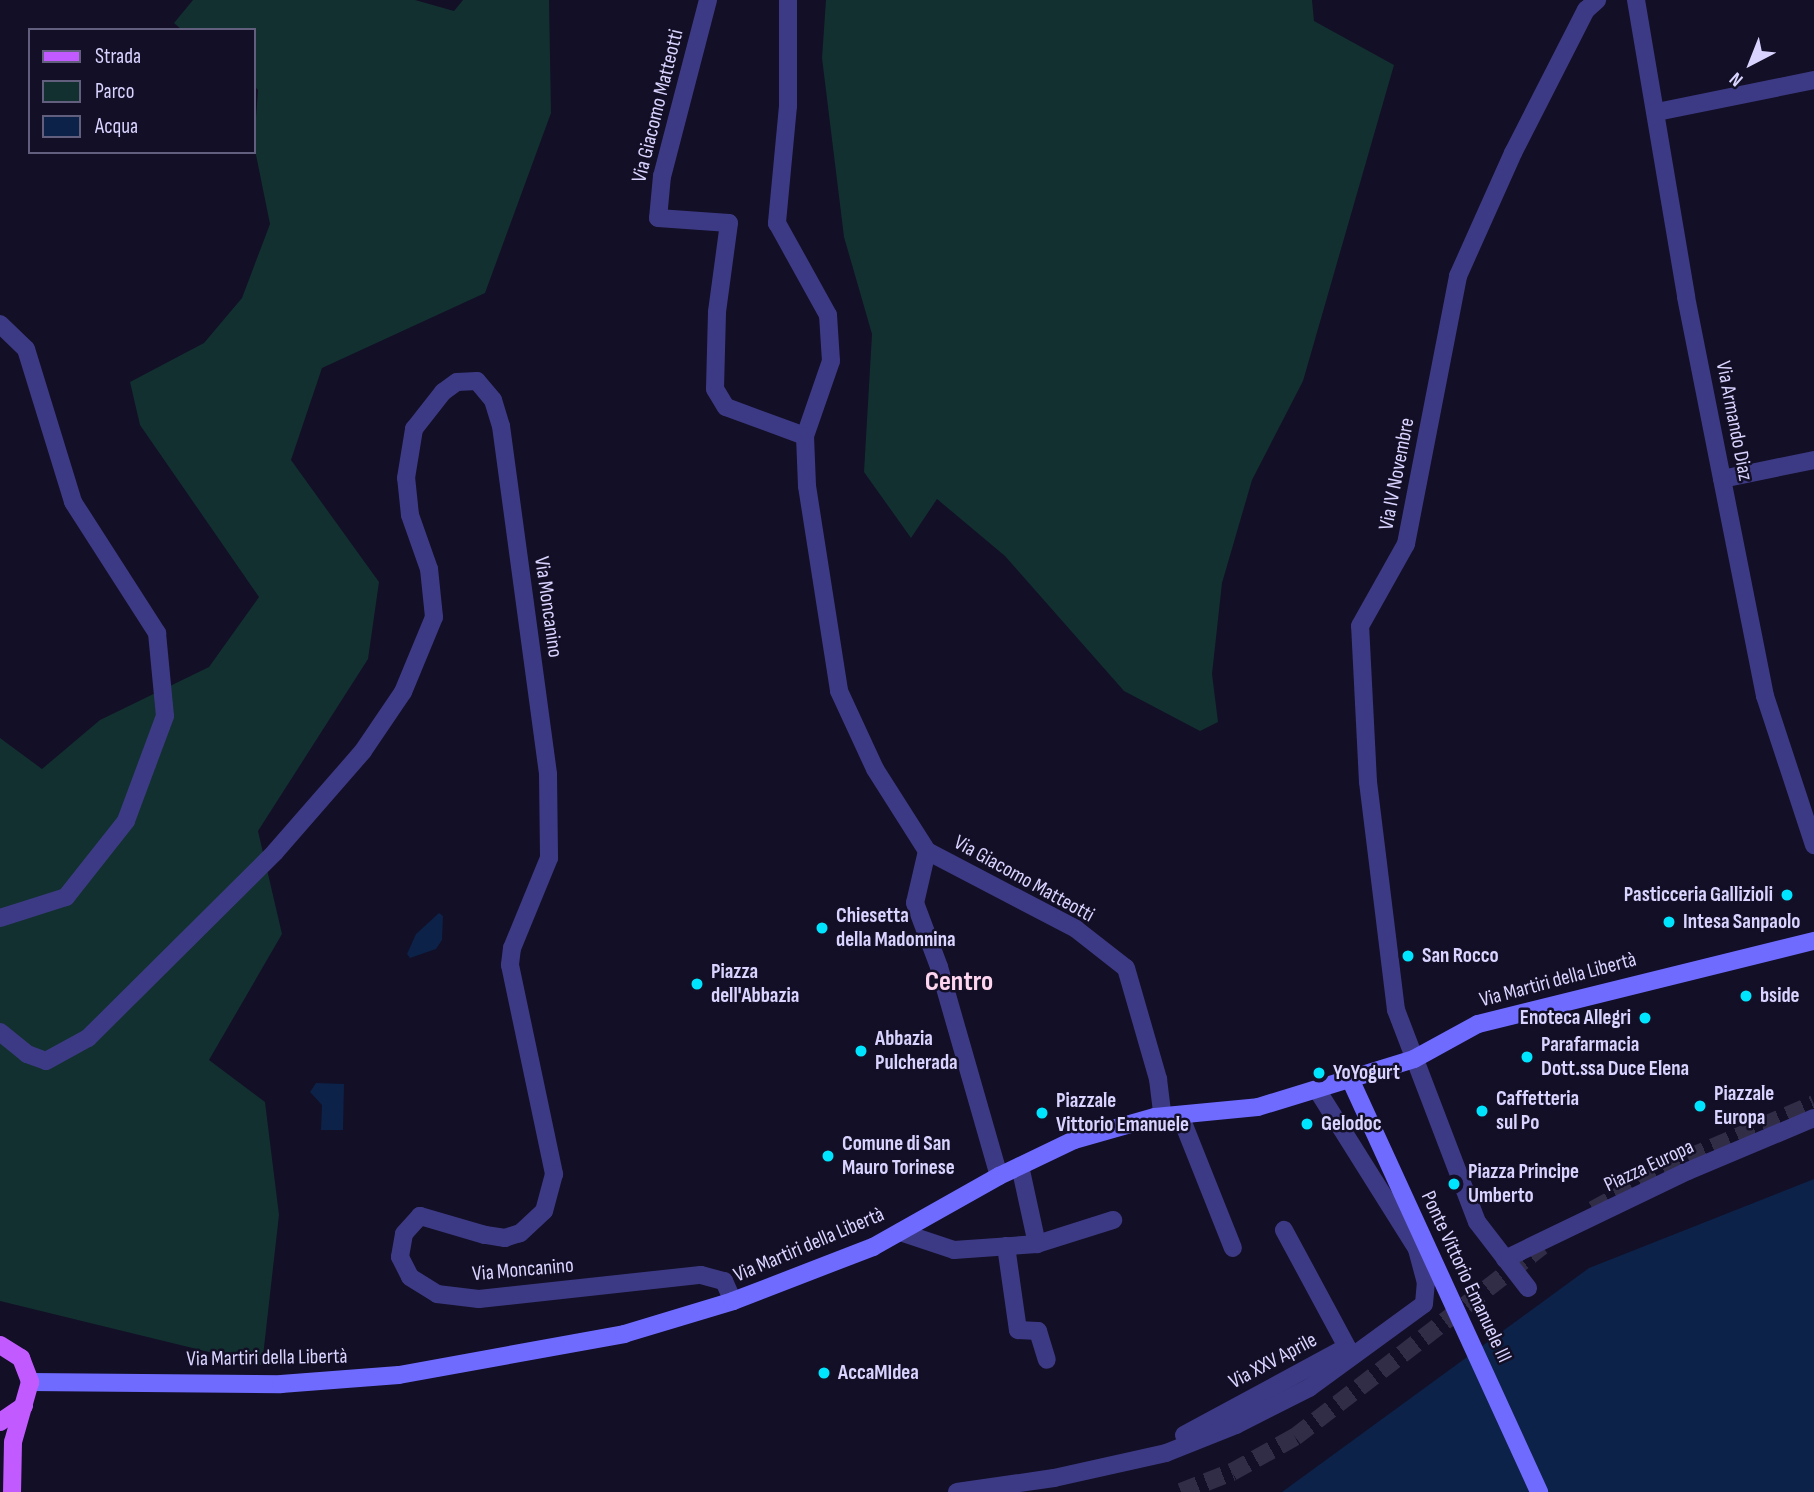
<!DOCTYPE html>
<html>
<head>
<meta charset="utf-8">
<style>
  body { margin:0 }
  #map { position:relative; width:1814px; height:1492px; overflow:hidden; background:#130f26; font-family:"Sofia Sans Condensed",sans-serif }
  div>[style] { position:absolute }
  .green>* { inset:0; background:#12302f }
  .water>* { inset:0; background:#0c2248 }
  .primary-tunnel>* { height:18px; margin-top:-9px; transform-origin:0; background:repeating-linear-gradient(90deg,#312d47 0 18px,transparent 0 27px) }
  .street>* { height:18px; margin:-9px; padding:0 9px; transform-origin:9px; border-radius:9px; background:#3d3a85 }
  .secondary>* { height:18px; margin:-9px; padding:0 9px; transform-origin:9px; border-radius:9px; background:#6f6bff }
  .primary>* { height:18px; margin:-9px; padding:0 9px; transform-origin:9px; border-radius:9px; background:#c25bff }
  .secondary-bridge>* { height:18px; margin:-9px; padding:0 9px; transform-origin:9px; border-radius:9px; background:#6f6bff }
  .dots>* { width:19px; height:19px; translate:-50% -50%; box-sizing:border-box; border:4px solid #130f26; border-radius:50% }
  span { translate:-50% -50%; white-space:nowrap; text-align:center; line-height:1.15; -webkit-text-stroke:5px #130f26; paint-order:stroke }
  .street-label { font-size:21px; color:#d9d4ff }
  .poi-label { font-size:21px; color:#d9d4ff; font-weight:700 }
  .right { translate:-100% -50%; text-align:right }
  .left { translate:0 -50%; text-align:left }
  .district-label { font-size:28px; color:#ffd6f0; font-weight:700 }
  .legend { position:absolute; left:28px; top:28px; width:228px; height:126px; box-sizing:border-box; background:#130f26; border:2px solid #625e7d; margin:0; padding:9px 12px; list-style:none; font-size:21px; color:#d9d4ff }
  .legend li { display:flex; align-items:center; gap:14px; height:35px }
  .legend b { width:35px; border:2px solid #625e7d }
  .north { position:absolute; left:1716px; top:28px; width:70px; height:70px; -webkit-text-stroke:5px #130f26; paint-order:stroke; rotate:222deg; font-size:19px; font-weight:700; line-height:28px; text-align:center; color:#d9d4ff }
  .north::after { content:''; display:block; margin:auto; width:24px; height:32px; background:#d9d4ff; clip-path:polygon(50% 0,100% 100%,50% 72%,0 100%) }
</style>
</head>
<body>
<div id="map">
  <div class="green">
    <i style="clip-path:polygon(193px 0,415px 0,454px 11px,463px 0,549px 0,551px 113px,485px 293px,322px 368px,291px 460px,379px 582px,368px 659px,258px 831px,282px 934px,209px 1060px,265px 1102px,279px 1215px,262px 1365px,0 1301px,0 738px,42px 769px,100px 720px,209px 667px,259px 597px,140px 425px,130px 382px,204px 343px,242px 298px,270px 224px,254px 145px,258px 90px,254px 86px,254px 30px,182px 30px,174px 23px)"></i>
    <i style="clip-path:polygon(826px 0,1312px 0,1314px 21px,1394px 65px,1303px 381px,1252px 480px,1222px 583px,1212px 674px,1218px 722px,1200px 731px,1124px 691px,1005px 556px,937px 499px,911px 538px,864px 472px,872px 334px,844px 237px,822px 58px)"></i>
  </div>
  <div class="water">
    <i style="clip-path:polygon(439px 913px,443px 916px,442px 940px,436px 949px,410px 958px,407px 954px,416px 934px)"></i>
    <i style="clip-path:polygon(316px 1083px,344px 1084px,343px 1130px,321px 1130px,322px 1105px,310px 1092px)"></i>
    <i style="clip-path:polygon(1814px 1179px,1814px 1492px,1282px 1492px,1589px 1268px)"></i>
  </div>
  <div class="primary-tunnel">
    <i style="left:1593px;top:1210px;width:108px;rotate:-28.7deg"></i>
    <i style="left:1688px;top:1158px;width:137px;rotate:-23.2deg"></i>
    <i style="left:1181px;top:1492px;width:55px;rotate:-21.4deg"></i>
    <i style="left:1232px;top:1472px;width:72px;rotate:-29.1deg"></i>
    <i style="left:1295px;top:1437px;width:312px;rotate:-37.7deg"></i>
  </div>
  <div class="street">
    <i style="left:708px;top:0;width:182px;rotate:104.6deg"></i>
    <i style="left:662px;top:176px;width:42px;rotate:95.4deg"></i>
    <i style="left:658px;top:218px;width:71px;rotate:4deg"></i>
    <i style="left:729px;top:223px;width:90px;rotate:97.7deg"></i>
    <i style="left:717px;top:312px;width:77px;rotate:91.5deg"></i>
    <i style="left:715px;top:389px;width:21px;rotate:59deg"></i>
    <i style="left:726px;top:407px;width:84px;rotate:20.2deg"></i>
    <i style="left:788px;top:0;width:106px;rotate:90deg"></i>
    <i style="left:788px;top:106px;width:118px;rotate:95.4deg"></i>
    <i style="left:777px;top:223px;width:105px;rotate:61deg"></i>
    <i style="left:828px;top:315px;width:46px;rotate:86.3deg"></i>
    <i style="left:831px;top:361px;width:79px;rotate:109.1deg"></i>
    <i style="left:805px;top:436px;width:50px;rotate:87.7deg"></i>
    <i style="left:807px;top:486px;width:207px;rotate:81.1deg"></i>
    <i style="left:839px;top:691px;width:86px;rotate:65.2deg"></i>
    <i style="left:875px;top:769px;width:97px;rotate:57.6deg"></i>
    <i style="left:927px;top:851px;width:168px;rotate:27.6deg"></i>
    <i style="left:1076px;top:929px;width:63px;rotate:38deg"></i>
    <i style="left:1126px;top:968px;width:116px;rotate:73.9deg"></i>
    <i style="left:1158px;top:1079px;width:38px;rotate:83deg"></i>
    <i style="left:1636px;top:0;width:301px;rotate:80.4deg"></i>
    <i style="left:1686px;top:297px;width:407px;rotate:78.8deg"></i>
    <i style="left:1765px;top:696px;width:157px;rotate:71.8deg"></i>
    <i style="left:1657px;top:112px;width:160px;rotate:-11.5deg"></i>
    <i style="left:0;top:324px;width:36px;rotate:44deg"></i>
    <i style="left:26px;top:349px;width:160px;rotate:72.9deg"></i>
    <i style="left:73px;top:502px;width:156px;rotate:57.3deg"></i>
    <i style="left:157px;top:633px;width:83px;rotate:84.5deg"></i>
    <i style="left:165px;top:716px;width:112px;rotate:110.4deg"></i>
    <i style="left:126px;top:821px;width:97px;rotate:128.3deg"></i>
    <i style="left:66px;top:897px;width:69px;rotate:162.3deg"></i>
    <i style="left:1722px;top:479px;width:94px;rotate:-11.7deg"></i>
    <i style="left:927px;top:851px;width:53px;rotate:103deg"></i>
    <i style="left:915px;top:903px;width:68px;rotate:69.4deg"></i>
    <i style="left:939px;top:967px;width:217px;rotate:74deg"></i>
    <i style="left:0;top:1032px;width:35px;rotate:39deg"></i>
    <i style="left:27px;top:1054px;width:20px;rotate:20deg"></i>
    <i style="left:46px;top:1061px;width:48px;rotate:-28.7deg"></i>
    <i style="left:88px;top:1038px;width:264px;rotate:-44.8deg"></i>
    <i style="left:275px;top:852px;width:134px;rotate:-48.9deg"></i>
    <i style="left:363px;top:751px;width:71px;rotate:-55.9deg"></i>
    <i style="left:403px;top:692px;width:81px;rotate:-67.5deg"></i>
    <i style="left:434px;top:617px;width:48px;rotate:-95.9deg"></i>
    <i style="left:429px;top:569px;width:57px;rotate:-109.4deg"></i>
    <i style="left:410px;top:515px;width:37px;rotate:-96deg"></i>
    <i style="left:406px;top:478px;width:50px;rotate:-80.7deg"></i>
    <i style="left:414px;top:429px;width:47px;rotate:-51.9deg"></i>
    <i style="left:443px;top:392px;width:17px;rotate:-36deg"></i>
    <i style="left:457px;top:382px;width:20px;rotate:-3deg"></i>
    <i style="left:477px;top:381px;width:25px;rotate:50deg"></i>
    <i style="left:493px;top:400px;width:27px;rotate:73deg"></i>
    <i style="left:501px;top:426px;width:351px;rotate:82.3deg"></i>
    <i style="left:548px;top:774px;width:84px;rotate:89.3deg"></i>
    <i style="left:549px;top:858px;width:97px;rotate:112.3deg"></i>
    <i style="left:512px;top:948px;width:17px;rotate:97deg"></i>
    <i style="left:510px;top:965px;width:214px;rotate:78.1deg"></i>
    <i style="left:554px;top:1174px;width:38px;rotate:105deg"></i>
    <i style="left:544px;top:1211px;width:33px;rotate:137deg"></i>
    <i style="left:520px;top:1233px;width:16px;rotate:162deg"></i>
    <i style="left:505px;top:1238px;width:20px;rotate:-171deg"></i>
    <i style="left:485px;top:1235px;width:68px;rotate:-163.7deg"></i>
    <i style="left:420px;top:1216px;width:24px;rotate:132deg"></i>
    <i style="left:404px;top:1234px;width:23px;rotate:100deg"></i>
    <i style="left:400px;top:1257px;width:22px;rotate:63deg"></i>
    <i style="left:410px;top:1277px;width:32px;rotate:32deg"></i>
    <i style="left:437px;top:1294px;width:42px;rotate:6.8deg"></i>
    <i style="left:479px;top:1299px;width:223px;rotate:-6.2deg"></i>
    <i style="left:701px;top:1275px;width:24px;rotate:15deg"></i>
    <i style="left:724px;top:1281px;width:22px;rotate:66deg"></i>
    <i style="left:1180px;top:1115px;width:143px;rotate:68.3deg"></i>
    <i style="left:1020px;top:1166px;width:80px;rotate:77.7deg"></i>
    <i style="left:1037px;top:1244px;width:80px;rotate:-17.5deg"></i>
    <i style="left:900px;top:1232px;width:57px;rotate:18.4deg"></i>
    <i style="left:954px;top:1250px;width:83px;rotate:-4.1deg"></i>
    <i style="left:1006px;top:1246px;width:85px;rotate:81.9deg"></i>
    <i style="left:1018px;top:1330px;width:20px;rotate:3deg"></i>
    <i style="left:1038px;top:1331px;width:30px;rotate:73deg"></i>
    <i style="left:1505px;top:1259px;width:203px;rotate:-25.7deg"></i>
    <i style="left:1688px;top:1171px;width:137px;rotate:-22.8deg"></i>
    <i style="left:1528px;top:1288px;width:83px;rotate:-127.7deg"></i>
    <i style="left:1477px;top:1222px;width:227px;rotate:-110.9deg"></i>
    <i style="left:1396px;top:1010px;width:230px;rotate:-97deg"></i>
    <i style="left:1368px;top:782px;width:156px;rotate:-92.9deg"></i>
    <i style="left:1360px;top:626px;width:94px;rotate:-60.7deg"></i>
    <i style="left:1406px;top:544px;width:273px;rotate:-79deg"></i>
    <i style="left:1458px;top:276px;width:135px;rotate:-65.9deg"></i>
    <i style="left:1513px;top:153px;width:161px;rotate:-63deg"></i>
    <i style="left:1586px;top:10px;width:15px;rotate:-42deg"></i>
    <i style="left:1184px;top:1435px;width:185px;rotate:-28.4deg"></i>
    <i style="left:1347px;top:1347px;width:133px;rotate:-118.3deg"></i>
    <i style="left:957px;top:1492px;width:98px;rotate:-8.2deg"></i>
    <i style="left:1054px;top:1478px;width:115px;rotate:-12.6deg"></i>
    <i style="left:1166px;top:1453px;width:75px;rotate:-21.8deg"></i>
    <i style="left:1236px;top:1425px;width:82px;rotate:-26.9deg"></i>
    <i style="left:1309px;top:1388px;width:142px;rotate:-36.1deg"></i>
    <i style="left:1424px;top:1304px;width:21px;rotate:-85deg"></i>
    <i style="left:1426px;top:1283px;width:35px;rotate:-105deg"></i>
    <i style="left:1417px;top:1249px;width:186px;rotate:-122.1deg"></i>
  </div>
  <div class="secondary">
    <i style="left:30px;top:1382px;width:251px;rotate:0.5deg"></i>
    <i style="left:281px;top:1384px;width:118px;rotate:-4.4deg"></i>
    <i style="left:399px;top:1375px;width:229px;rotate:-10.3deg"></i>
    <i style="left:624px;top:1334px;width:114px;rotate:-16.8deg"></i>
    <i style="left:733px;top:1301px;width:150px;rotate:-21.1deg"></i>
    <i style="left:873px;top:1247px;width:145px;rotate:-29.4deg"></i>
    <i style="left:999px;top:1176px;width:83px;rotate:-25.6deg"></i>
    <i style="left:1074px;top:1140px;width:84px;rotate:-15.9deg"></i>
    <i style="left:1155px;top:1117px;width:103px;rotate:-5.5deg"></i>
    <i style="left:1258px;top:1107px;width:163px;rotate:-17.1deg"></i>
    <i style="left:1414px;top:1059px;width:73px;rotate:-28.7deg"></i>
    <i style="left:1478px;top:1024px;width:346px;rotate:-13.9deg"></i>
  </div>
  <div class="primary">
    <i style="left:0;top:1345px;width:25px;rotate:32deg"></i>
    <i style="left:21px;top:1358px;width:26px;rotate:69deg"></i>
    <i style="left:30px;top:1382px;width:62px;rotate:105.8deg"></i>
    <i style="left:13px;top:1442px;width:50px;rotate:91.1deg"></i>
    <i style="left:0;top:1422px;width:29px;rotate:-34deg"></i>
  </div>
  <div class="secondary-bridge">
    <i style="left:1351px;top:1081px;width:452px;rotate:65.4deg"></i>
  </div>
  <div class="dots">
    <i style="left:1787px;top:895px;background:#00e5ff"></i>
    <i style="left:1669px;top:922px;background:#00e5ff"></i>
    <i style="left:822px;top:928px;background:#00e5ff"></i>
    <i style="left:1408px;top:956px;background:#00e5ff"></i>
    <i style="left:697px;top:984px;background:#00e5ff"></i>
    <i style="left:1746px;top:996px;background:#00e5ff"></i>
    <i style="left:1645px;top:1018px;background:#00e5ff"></i>
    <i style="left:861px;top:1051px;background:#00e5ff"></i>
    <i style="left:1527px;top:1057px;background:#00e5ff"></i>
    <i style="left:1319px;top:1073px;background:#00e5ff"></i>
    <i style="left:1700px;top:1106px;background:#00e5ff"></i>
    <i style="left:1482px;top:1111px;background:#00e5ff"></i>
    <i style="left:1042px;top:1113px;background:#00e5ff"></i>
    <i style="left:1307px;top:1124px;background:#00e5ff"></i>
    <i style="left:828px;top:1156px;background:#00e5ff"></i>
    <i style="left:1454px;top:1184px;background:#00e5ff"></i>
    <i style="left:824px;top:1373px;background:#00e5ff"></i>
  </div>
  <div class="street-label">
    <span style="left:658px;top:106px;rotate:-76deg">Via Giacomo Matteotti</span>
    <span style="left:1734px;top:421px;rotate:79deg">Via Armando Diaz</span>
    <span style="left:1397px;top:474px;rotate:-79deg">Via IV Novembre</span>
    <span style="left:548px;top:607px;rotate:82deg">Via Moncanino</span>
    <span style="left:1024px;top:879px;rotate:29deg">Via Giacomo Matteotti</span>
    <span style="left:1558px;top:980px;rotate:-15deg">Via Martiri della Libertà</span>
    <span style="left:1649px;top:1166px;rotate:-25deg">Piazza Europa</span>
    <span style="left:809px;top:1245px;rotate:-23deg">Via Martiri della Libertà</span>
    <span style="left:523px;top:1270px;rotate:-5deg">Via Moncanino</span>
    <span style="left:1466px;top:1277px;rotate:65deg">Ponte Vittorio Emanuele III</span>
    <span style="left:267px;top:1358px;rotate:-1deg">Via Martiri della Libertà</span>
    <span style="left:1273px;top:1361px;rotate:-28deg">Via XXV Aprile</span>
  </div>
  <div class="poi-label">
    <span class="right" style="left:1773px;top:895px">Pasticceria Gallizioli</span>
    <span class="left" style="left:836px;top:928px">Chiesetta<br>della Madonnina</span>
    <span class="left" style="left:1683px;top:922px">Intesa Sanpaolo</span>
    <span class="left" style="left:1422px;top:956px">San Rocco</span>
    <span class="left" style="left:711px;top:984px">Piazza<br>dell'Abbazia</span>
    <span class="left" style="left:1760px;top:996px">bside</span>
    <span class="right" style="left:1631px;top:1018px">Enoteca Allegri</span>
    <span class="left" style="left:875px;top:1051px">Abbazia<br>Pulcherada</span>
    <span class="left" style="left:1541px;top:1057px">Parafarmacia<br>Dott.ssa Duce Elena</span>
    <span class="left" style="left:1333px;top:1073px">YoYogurt</span>
    <span class="left" style="left:1714px;top:1106px">Piazzale<br>Europa</span>
    <span class="left" style="left:1496px;top:1111px">Caffetteria<br>sul Po</span>
    <span class="left" style="left:1056px;top:1113px">Piazzale<br>Vittorio Emanuele</span>
    <span class="left" style="left:1321px;top:1124px">Gelodoc</span>
    <span class="left" style="left:842px;top:1156px">Comune di San<br>Mauro Torinese</span>
    <span class="left" style="left:1468px;top:1184px">Piazza Principe<br>Umberto</span>
    <span class="left" style="left:838px;top:1373px">AccaMIdea</span>
  </div>
  <div class="district-label">
    <span style="left:959px;top:982px">Centro</span>
  </div>
  <ul class="legend">
  <li><b style="height:9px;background:#c25bff"></b>Strada</li>
  <li><b style="height:19px;background:#12302f"></b>Parco</li>
  <li><b style="height:19px;background:#0c2248"></b>Acqua</li>
  </ul>
  <div class="north">N</div>
</div>
</body>
</html>
